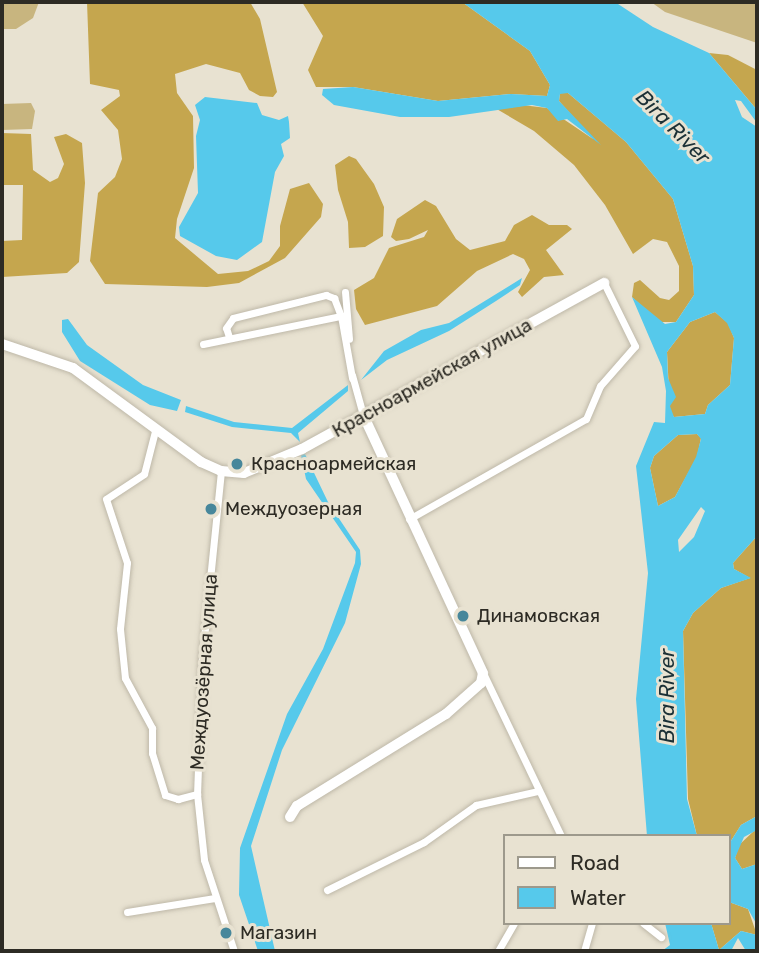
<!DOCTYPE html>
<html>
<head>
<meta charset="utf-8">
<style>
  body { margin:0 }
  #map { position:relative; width:759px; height:953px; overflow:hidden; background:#e8e2d1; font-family:Rubik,sans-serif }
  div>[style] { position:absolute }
  .green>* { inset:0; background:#c8b57f }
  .forest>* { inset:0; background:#c5a64e }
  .water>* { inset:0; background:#56c9eb }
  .roads { filter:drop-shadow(0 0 2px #beb8a8) drop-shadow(0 0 2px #beb8a8) }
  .street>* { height:7px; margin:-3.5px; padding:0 3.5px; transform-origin:3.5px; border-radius:3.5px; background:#fff }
  .secondary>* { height:10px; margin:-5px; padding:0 5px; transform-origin:5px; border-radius:5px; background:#fff }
  .dots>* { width:19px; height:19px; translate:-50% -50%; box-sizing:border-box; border:4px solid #e8e2d1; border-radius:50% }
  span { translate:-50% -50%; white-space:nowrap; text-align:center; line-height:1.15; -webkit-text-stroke:6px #e8e2d1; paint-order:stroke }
  .street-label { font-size:19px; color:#2d2b24 }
  .poi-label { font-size:19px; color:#2d2b24 }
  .left { translate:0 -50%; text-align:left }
  .water-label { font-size:21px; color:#1b3036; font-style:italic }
  .frame { position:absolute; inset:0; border:4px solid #2d2b24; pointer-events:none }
  .legend { position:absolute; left:503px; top:834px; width:228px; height:91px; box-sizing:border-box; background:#e8e2d1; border:2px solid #9d998c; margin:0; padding:9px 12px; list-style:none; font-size:21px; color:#2d2b24 }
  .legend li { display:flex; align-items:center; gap:14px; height:35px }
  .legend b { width:35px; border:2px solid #9d998c }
</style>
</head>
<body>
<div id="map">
  <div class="green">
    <i style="clip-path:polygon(2px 2px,39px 2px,33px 18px,16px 29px,2px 29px)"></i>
    <i style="clip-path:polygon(651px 2px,757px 2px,757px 43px,665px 12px)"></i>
    <i style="clip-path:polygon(31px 103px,35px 111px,32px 129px,2px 130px,2px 104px)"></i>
  </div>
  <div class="forest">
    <i style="clip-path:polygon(87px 2px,250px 2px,260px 19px,277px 92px,273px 97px,260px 96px,249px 90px,240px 73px,206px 64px,175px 74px,177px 93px,193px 116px,194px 168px,177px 219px,175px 238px,218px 274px,248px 271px,269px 261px,280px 246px,280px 226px,290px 189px,309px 183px,323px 204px,321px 217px,285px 258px,239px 283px,207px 287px,105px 284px,90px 261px,98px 193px,115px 177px,122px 159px,118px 130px,101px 110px,120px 96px,119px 90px,90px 84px)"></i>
    <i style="clip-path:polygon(302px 2px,462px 2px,530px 51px,550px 85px,547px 96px,511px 94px,438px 101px,353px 87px,316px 87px,308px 70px,323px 36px)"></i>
    <i style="clip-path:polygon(709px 53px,728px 55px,757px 70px,757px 110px)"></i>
    <i style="clip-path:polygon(560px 93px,568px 93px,626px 142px,673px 199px,693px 266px,694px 295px,676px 322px,659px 322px,632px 297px,634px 283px,640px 280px,660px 298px,669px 300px,679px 291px,679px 266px,667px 242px,653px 239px,633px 254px,605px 205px,574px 165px,534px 131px,495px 108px,514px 104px,547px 108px,593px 139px,559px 101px)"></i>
    <i style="clip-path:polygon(2px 133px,31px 134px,33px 170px,50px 182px,58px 178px,64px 164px,54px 137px,66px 134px,82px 143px,85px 183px,79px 262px,67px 273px,2px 277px,2px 241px,22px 240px,23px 185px,2px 185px)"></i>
    <i style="clip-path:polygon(349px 156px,356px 159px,374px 184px,384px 207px,383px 236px,365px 247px,349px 248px,348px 222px,338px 190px,335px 165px)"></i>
    <i style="clip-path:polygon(425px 200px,436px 206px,456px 239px,470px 250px,505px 241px,514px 225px,532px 215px,549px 225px,567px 225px,572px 229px,546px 250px,564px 275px,544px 277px,522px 297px,518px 292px,530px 270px,524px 259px,513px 254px,477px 271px,437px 306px,365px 325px,356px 309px,354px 290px,374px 278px,389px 248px,424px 237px,428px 230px,409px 239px,396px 241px,391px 237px,397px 219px)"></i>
    <i style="clip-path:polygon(715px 312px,728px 323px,734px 338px,730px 385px,708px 405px,705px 414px,674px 417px,670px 412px,667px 352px,690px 322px)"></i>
    <i style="clip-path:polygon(697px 434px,701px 438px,697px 457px,675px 497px,658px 506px,650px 468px,654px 456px,678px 435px)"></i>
    <i style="clip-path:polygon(757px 536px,757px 816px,741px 825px,729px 844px,729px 836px,697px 836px,688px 799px,683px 631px,693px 613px,721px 588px,750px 578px,734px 569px,733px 563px)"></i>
    <i style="clip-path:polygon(756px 829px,757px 864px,742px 869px,735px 858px,739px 845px)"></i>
    <i style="clip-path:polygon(729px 902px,748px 909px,757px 935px,741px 931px,719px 950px,711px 923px,729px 923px)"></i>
  </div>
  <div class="water">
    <i style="clip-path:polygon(evenodd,462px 2px,615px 2px,653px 27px,709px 53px,757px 110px,757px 123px,741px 101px,735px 100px,742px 117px,757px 127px,757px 536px,733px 563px,734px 569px,751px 578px,721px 588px,693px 613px,683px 631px,687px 799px,697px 836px,647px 836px,636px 699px,648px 573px,636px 466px,654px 422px,665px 423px,666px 391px,662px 367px,632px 297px,665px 324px,676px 322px,694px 295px,693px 266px,673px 199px,626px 142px,568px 93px,560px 94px,559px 101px,601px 145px,567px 119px,558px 121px,547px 108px,532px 105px,449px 117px,400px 117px,334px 105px,322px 95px,323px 89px,353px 87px,438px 101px,511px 94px,547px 96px,550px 85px,530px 51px,462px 2px,715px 312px,727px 323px,734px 338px,730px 385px,708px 405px,705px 414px,674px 417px,670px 406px,676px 397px,668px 378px,667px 352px,690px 322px,715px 312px,462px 2px,697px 434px,701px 439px,696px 457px,675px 497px,658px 506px,650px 468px,654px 456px,678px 435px,697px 434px,462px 2px,701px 507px,705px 511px,694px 537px,679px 552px,678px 540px,701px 507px)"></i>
    <i style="clip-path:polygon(205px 97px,257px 103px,262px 115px,279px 120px,288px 116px,289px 122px,290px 138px,281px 144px,284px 156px,275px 172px,262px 242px,237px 260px,216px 256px,180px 236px,179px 227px,198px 193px,196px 136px,200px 120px,195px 105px)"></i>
    <i style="clip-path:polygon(522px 278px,520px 285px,496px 301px,449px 331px,387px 360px,361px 380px,384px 351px,421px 330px,449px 323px)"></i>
    <i style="clip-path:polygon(68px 319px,87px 345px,143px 385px,181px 400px,177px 411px,150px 405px,80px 361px,62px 332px,62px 320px)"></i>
    <i style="clip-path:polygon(348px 385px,348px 391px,298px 433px,300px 442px,291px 433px,232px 427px,185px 412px,186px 406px,234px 422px,292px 428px)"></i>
    <i style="clip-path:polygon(305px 454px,328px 502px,360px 550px,361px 564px,345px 623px,282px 750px,251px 846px,275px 951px,258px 951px,239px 895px,240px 848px,287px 714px,323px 649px,355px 563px,356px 552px,306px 479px,301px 455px)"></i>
    <i style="clip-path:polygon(757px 816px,757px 830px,744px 837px,735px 858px,742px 869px,757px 864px,757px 925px,748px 909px,729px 902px,729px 844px,741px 825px)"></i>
    <i style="clip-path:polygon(665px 923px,711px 923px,719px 950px,741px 931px,757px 935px,757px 951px,746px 951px,738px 938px,731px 951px,662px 951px,670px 945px)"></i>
  </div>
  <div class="roads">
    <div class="street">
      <i style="left:345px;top:292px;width:47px;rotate:85.1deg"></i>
      <i style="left:229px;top:337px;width:9px;rotate:-108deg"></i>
      <i style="left:226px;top:328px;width:12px;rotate:-55deg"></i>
      <i style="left:233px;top:318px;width:96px;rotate:-13.9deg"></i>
      <i style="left:326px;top:295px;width:9px;rotate:21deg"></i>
      <i style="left:334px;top:298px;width:19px;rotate:69deg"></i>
      <i style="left:203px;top:344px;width:141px;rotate:-11.5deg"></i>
      <i style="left:341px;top:316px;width:63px;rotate:79.9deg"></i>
      <i style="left:352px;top:375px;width:41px;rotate:74.6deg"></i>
      <i style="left:155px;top:431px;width:44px;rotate:104.3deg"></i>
      <i style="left:144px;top:474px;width:45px;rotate:146.7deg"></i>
      <i style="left:106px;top:499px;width:67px;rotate:71.8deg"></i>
      <i style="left:127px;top:563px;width:66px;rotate:96.1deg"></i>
      <i style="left:120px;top:629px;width:49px;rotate:84.2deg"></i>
      <i style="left:125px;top:678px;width:57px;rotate:61.6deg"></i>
      <i style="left:152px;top:728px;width:25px;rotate:90deg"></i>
      <i style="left:152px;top:753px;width:44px;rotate:72.8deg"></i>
      <i style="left:165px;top:795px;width:14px;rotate:17deg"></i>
      <i style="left:178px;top:799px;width:20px;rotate:-15deg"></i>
      <i style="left:221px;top:471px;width:189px;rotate:95.8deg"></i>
      <i style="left:202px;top:659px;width:135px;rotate:92.1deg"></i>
      <i style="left:197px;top:794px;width:66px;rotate:83.9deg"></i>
      <i style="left:204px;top:860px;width:96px;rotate:71.8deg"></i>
      <i style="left:409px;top:519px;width:203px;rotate:-29.5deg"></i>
      <i style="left:586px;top:419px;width:36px;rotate:-67deg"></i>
      <i style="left:600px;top:386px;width:53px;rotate:-48.8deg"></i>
      <i style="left:635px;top:346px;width:70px;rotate:-116.2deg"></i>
      <i style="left:483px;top:673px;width:181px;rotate:64.4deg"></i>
      <i style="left:327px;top:890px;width:108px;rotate:-26.3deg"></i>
      <i style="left:424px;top:842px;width:64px;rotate:-35.4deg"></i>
      <i style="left:476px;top:805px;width:64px;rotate:-12.7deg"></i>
      <i style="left:127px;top:912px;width:89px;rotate:-9deg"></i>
      <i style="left:643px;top:923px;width:23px;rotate:38deg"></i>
      <i style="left:498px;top:951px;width:32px;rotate:-60deg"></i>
      <i style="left:584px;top:951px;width:29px;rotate:-74deg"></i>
    </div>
    <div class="secondary">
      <i style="left:2px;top:344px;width:75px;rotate:18.7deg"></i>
      <i style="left:73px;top:368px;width:159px;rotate:36.3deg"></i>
      <i style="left:201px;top:462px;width:22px;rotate:24deg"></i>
      <i style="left:221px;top:471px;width:23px;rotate:5deg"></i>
      <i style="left:244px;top:473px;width:63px;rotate:-22.5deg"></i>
      <i style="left:302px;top:449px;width:345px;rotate:-28.8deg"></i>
      <i style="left:290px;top:817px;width:13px;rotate:-58deg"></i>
      <i style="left:297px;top:806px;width:175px;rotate:-31.7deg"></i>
      <i style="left:446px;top:714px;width:47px;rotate:-41.5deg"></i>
      <i style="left:481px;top:683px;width:10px;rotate:-79deg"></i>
      <i style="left:483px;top:673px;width:285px;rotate:-114.9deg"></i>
    </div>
  </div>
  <div class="dots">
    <i style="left:237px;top:464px;background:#47879b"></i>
    <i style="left:211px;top:509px;background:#47879b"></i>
    <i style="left:463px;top:616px;background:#47879b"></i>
    <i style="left:226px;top:933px;background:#47879b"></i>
  </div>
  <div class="street-label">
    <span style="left:432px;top:378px;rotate:-29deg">Красноармейская улица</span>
    <span style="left:204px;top:672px;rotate:-86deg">Междуозёрная улица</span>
  </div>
  <div class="poi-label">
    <span class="left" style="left:251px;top:464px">Красноармейская</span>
    <span class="left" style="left:225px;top:509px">Междуозерная</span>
    <span class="left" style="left:477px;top:616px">Динамовская</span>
    <span class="left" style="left:240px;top:933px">Магазин</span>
  </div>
  <div class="water-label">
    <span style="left:673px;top:127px;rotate:45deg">Bira River</span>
    <span style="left:667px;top:696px;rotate:-90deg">Bira River</span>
  </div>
  <div class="frame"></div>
  <ul class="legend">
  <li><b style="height:9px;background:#fff"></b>Road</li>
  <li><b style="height:19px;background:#56c9eb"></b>Water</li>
  </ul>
</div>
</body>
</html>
